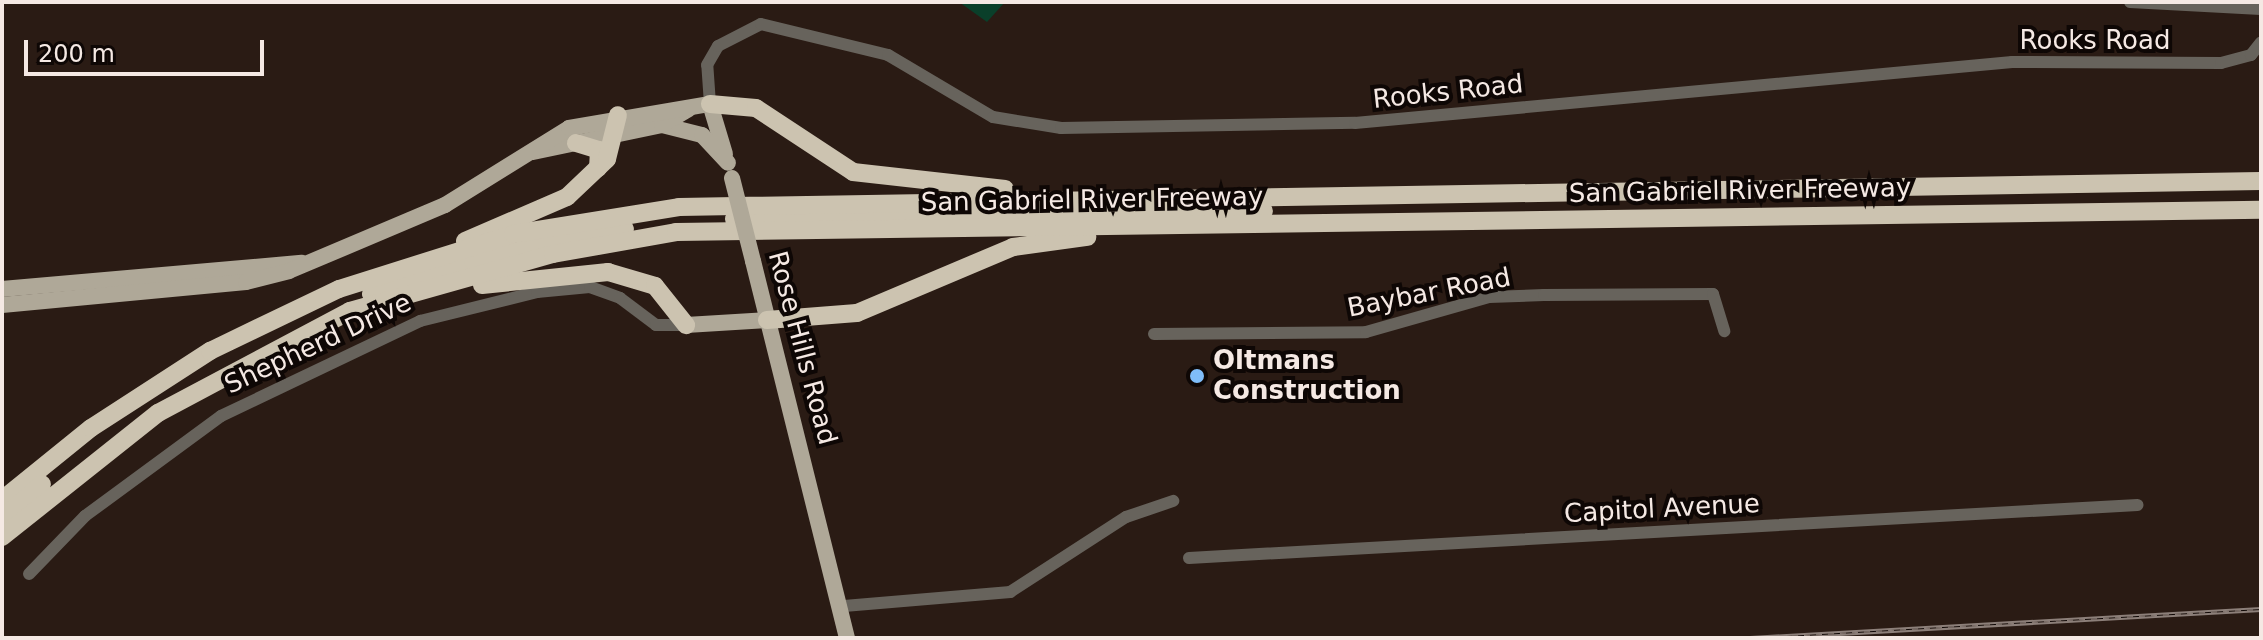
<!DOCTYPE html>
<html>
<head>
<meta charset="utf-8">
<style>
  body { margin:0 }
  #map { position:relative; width:2263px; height:640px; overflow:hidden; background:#2a1b14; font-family:"DejaVu Sans",sans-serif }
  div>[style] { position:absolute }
  .green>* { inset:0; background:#0a3f2a }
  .minor>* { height:12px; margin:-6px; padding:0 6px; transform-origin:6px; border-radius:6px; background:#67635c }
  .major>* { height:16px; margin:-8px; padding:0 8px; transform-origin:8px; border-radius:8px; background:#afa898 }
  .highway>* { height:18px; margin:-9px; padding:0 9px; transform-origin:9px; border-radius:9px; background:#ccc3b0 }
  .rail>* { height:5px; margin-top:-2.5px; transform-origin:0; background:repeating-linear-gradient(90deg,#0e0705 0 6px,#8c7f79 0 12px); box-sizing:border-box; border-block:2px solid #8c7f79 }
  .major-bridge>* { height:16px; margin:-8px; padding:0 8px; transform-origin:8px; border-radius:8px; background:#afa898 }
  .dots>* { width:22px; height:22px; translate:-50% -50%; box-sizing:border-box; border:4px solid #0e0705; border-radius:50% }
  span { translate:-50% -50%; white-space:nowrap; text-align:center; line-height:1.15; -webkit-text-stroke:8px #0e0705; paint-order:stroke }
  .street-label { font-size:26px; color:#f5e9e4 }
  .poi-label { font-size:26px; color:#f5e9e4; font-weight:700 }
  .left { translate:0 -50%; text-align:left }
  .frame { position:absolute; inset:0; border:4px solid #f5e9e4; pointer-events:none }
  .scale { position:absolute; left:24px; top:40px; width:240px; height:36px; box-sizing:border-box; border:4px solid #f5e9e4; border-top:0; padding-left:10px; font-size:24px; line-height:28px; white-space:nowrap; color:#f5e9e4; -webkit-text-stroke:6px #0e0705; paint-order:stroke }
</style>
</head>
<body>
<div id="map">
  <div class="green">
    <i style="clip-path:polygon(959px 2px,1005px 2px,987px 22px)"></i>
  </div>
  <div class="minor">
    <i style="left:2130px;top:2px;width:131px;rotate:3.1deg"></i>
    <i style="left:710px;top:104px;width:39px;rotate:-94deg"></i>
    <i style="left:707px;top:65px;width:22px;rotate:-60deg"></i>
    <i style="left:718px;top:46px;width:48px;rotate:-27.1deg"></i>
    <i style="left:761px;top:24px;width:131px;rotate:13.7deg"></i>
    <i style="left:888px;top:55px;width:122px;rotate:30.6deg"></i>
    <i style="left:993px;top:117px;width:69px;rotate:9.2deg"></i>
    <i style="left:1061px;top:128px;width:294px;rotate:-1deg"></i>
    <i style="left:1355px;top:123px;width:660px;rotate:-5.3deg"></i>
    <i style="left:2012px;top:62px;width:209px;rotate:0.3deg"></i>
    <i style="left:2221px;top:63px;width:31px;rotate:-15deg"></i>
    <i style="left:2251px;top:55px;width:16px;rotate:-52deg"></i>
    <i style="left:1154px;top:334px;width:212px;rotate:-0.5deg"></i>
    <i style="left:1366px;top:332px;width:128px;rotate:-15.9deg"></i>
    <i style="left:1489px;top:297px;width:55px;rotate:-2.1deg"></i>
    <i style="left:1544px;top:295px;width:169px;rotate:-0.3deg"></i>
    <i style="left:1713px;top:294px;width:39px;rotate:73deg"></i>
    <i style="left:1189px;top:558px;width:950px;rotate:-3.2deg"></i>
    <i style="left:29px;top:574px;width:81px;rotate:-46deg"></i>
    <i style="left:85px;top:516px;width:169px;rotate:-36.3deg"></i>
    <i style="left:221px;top:416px;width:221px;rotate:-25.5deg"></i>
    <i style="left:420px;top:321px;width:121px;rotate:-13.9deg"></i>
    <i style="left:537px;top:292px;width:53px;rotate:-5.4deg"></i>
    <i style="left:590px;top:287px;width:32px;rotate:20deg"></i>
    <i style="left:620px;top:298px;width:45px;rotate:36.9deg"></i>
    <i style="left:656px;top:325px;width:30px"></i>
    <i style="left:844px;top:606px;width:167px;rotate:-4.8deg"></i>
    <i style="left:1010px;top:592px;width:138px;rotate:-32.9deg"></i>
    <i style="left:1126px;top:517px;width:50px;rotate:-18.8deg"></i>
  </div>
  <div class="major">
    <i style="left:710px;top:104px;width:52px;rotate:73.3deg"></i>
    <i style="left:662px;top:125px;width:41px;rotate:14deg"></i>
    <i style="left:702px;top:135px;width:38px;rotate:47deg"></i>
    <i style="left:533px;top:152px;width:132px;rotate:-11.8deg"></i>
    <i style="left:662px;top:125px;width:31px;rotate:-31deg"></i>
    <i style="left:753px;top:261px;width:389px;rotate:76deg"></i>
    <i style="left:2px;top:289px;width:301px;rotate:-5deg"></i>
    <i style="left:2px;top:305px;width:245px;rotate:-5.4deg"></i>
    <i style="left:246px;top:282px;width:44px;rotate:-14.3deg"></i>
    <i style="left:289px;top:271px;width:169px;rotate:-22.9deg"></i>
    <i style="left:445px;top:205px;width:146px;rotate:-31.8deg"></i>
    <i style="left:569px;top:128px;width:143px;rotate:-9.7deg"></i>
    <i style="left:686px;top:325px;width:81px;rotate:-3.5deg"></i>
  </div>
  <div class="highway">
    <i style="left:710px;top:104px;width:46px;rotate:5deg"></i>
    <i style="left:756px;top:108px;width:116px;rotate:33.4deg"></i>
    <i style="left:853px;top:172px;width:153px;rotate:6.4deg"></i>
    <i style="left:576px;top:143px;width:24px;rotate:17deg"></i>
    <i style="left:599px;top:150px;width:18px;rotate:93deg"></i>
    <i style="left:734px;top:219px;width:530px;rotate:-0.86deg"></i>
    <i style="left:465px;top:241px;width:111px;rotate:-23.3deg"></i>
    <i style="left:567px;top:197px;width:55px;rotate:-43.5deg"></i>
    <i style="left:607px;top:159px;width:45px;rotate:-76deg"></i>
    <i style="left:482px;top:285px;width:127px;rotate:-5.9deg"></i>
    <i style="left:608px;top:272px;width:49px;rotate:16.6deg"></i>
    <i style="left:655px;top:286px;width:50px;rotate:51.5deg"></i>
    <i style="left:371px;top:294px;width:108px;rotate:-18.4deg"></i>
    <i style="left:473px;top:260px;width:155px;rotate:-11.5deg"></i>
    <i style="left:767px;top:320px;width:90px;rotate:-4.4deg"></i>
    <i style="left:857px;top:313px;width:169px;rotate:-22.9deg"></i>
    <i style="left:1013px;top:247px;width:75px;rotate:-7.7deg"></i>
    <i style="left:2px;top:500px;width:114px;rotate:-39deg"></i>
    <i style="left:91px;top:428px;width:142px;rotate:-32.9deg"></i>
    <i style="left:210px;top:351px;width:143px;rotate:-25.7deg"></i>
    <i style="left:339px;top:289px;width:182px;rotate:-17.5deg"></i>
    <i style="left:513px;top:234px;width:168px;rotate:-9.2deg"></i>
    <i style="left:679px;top:207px;width:1582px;rotate:-0.94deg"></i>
    <i style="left:2px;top:519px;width:53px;rotate:-41.2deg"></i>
    <i style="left:2px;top:537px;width:199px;rotate:-38.5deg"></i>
    <i style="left:158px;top:413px;width:217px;rotate:-28deg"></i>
    <i style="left:350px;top:311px;width:211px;rotate:-15.7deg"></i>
    <i style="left:553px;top:254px;width:125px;rotate:-10.1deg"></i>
    <i style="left:676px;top:232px;width:1585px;rotate:-0.8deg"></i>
  </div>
  <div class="rail">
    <i style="left:1750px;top:638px;width:512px;rotate:-3.25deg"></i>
  </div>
  <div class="major-bridge">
    <i style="left:732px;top:178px;width:86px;rotate:75.8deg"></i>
  </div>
  <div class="dots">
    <i style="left:1197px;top:376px;background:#7fbdf9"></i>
  </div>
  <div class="street-label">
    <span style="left:2095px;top:41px">Rooks Road</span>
    <span style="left:1448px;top:92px;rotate:-6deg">Rooks Road</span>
    <span style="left:1740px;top:191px;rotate:-1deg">San Gabriel River Freeway</span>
    <span style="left:1092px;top:200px;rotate:-1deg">San Gabriel River Freeway</span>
    <span style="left:1429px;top:293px;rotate:-11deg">Baybar Road</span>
    <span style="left:318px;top:344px;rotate:-25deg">Shepherd Drive</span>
    <span style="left:802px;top:348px;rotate:75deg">Rose Hills Road</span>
    <span style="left:1662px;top:509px;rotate:-3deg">Capitol Avenue</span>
  </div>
  <div class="poi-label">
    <span class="left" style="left:1213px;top:376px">Oltmans<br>Construction</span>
  </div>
  <div class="frame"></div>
  <div class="scale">200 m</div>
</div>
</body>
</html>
